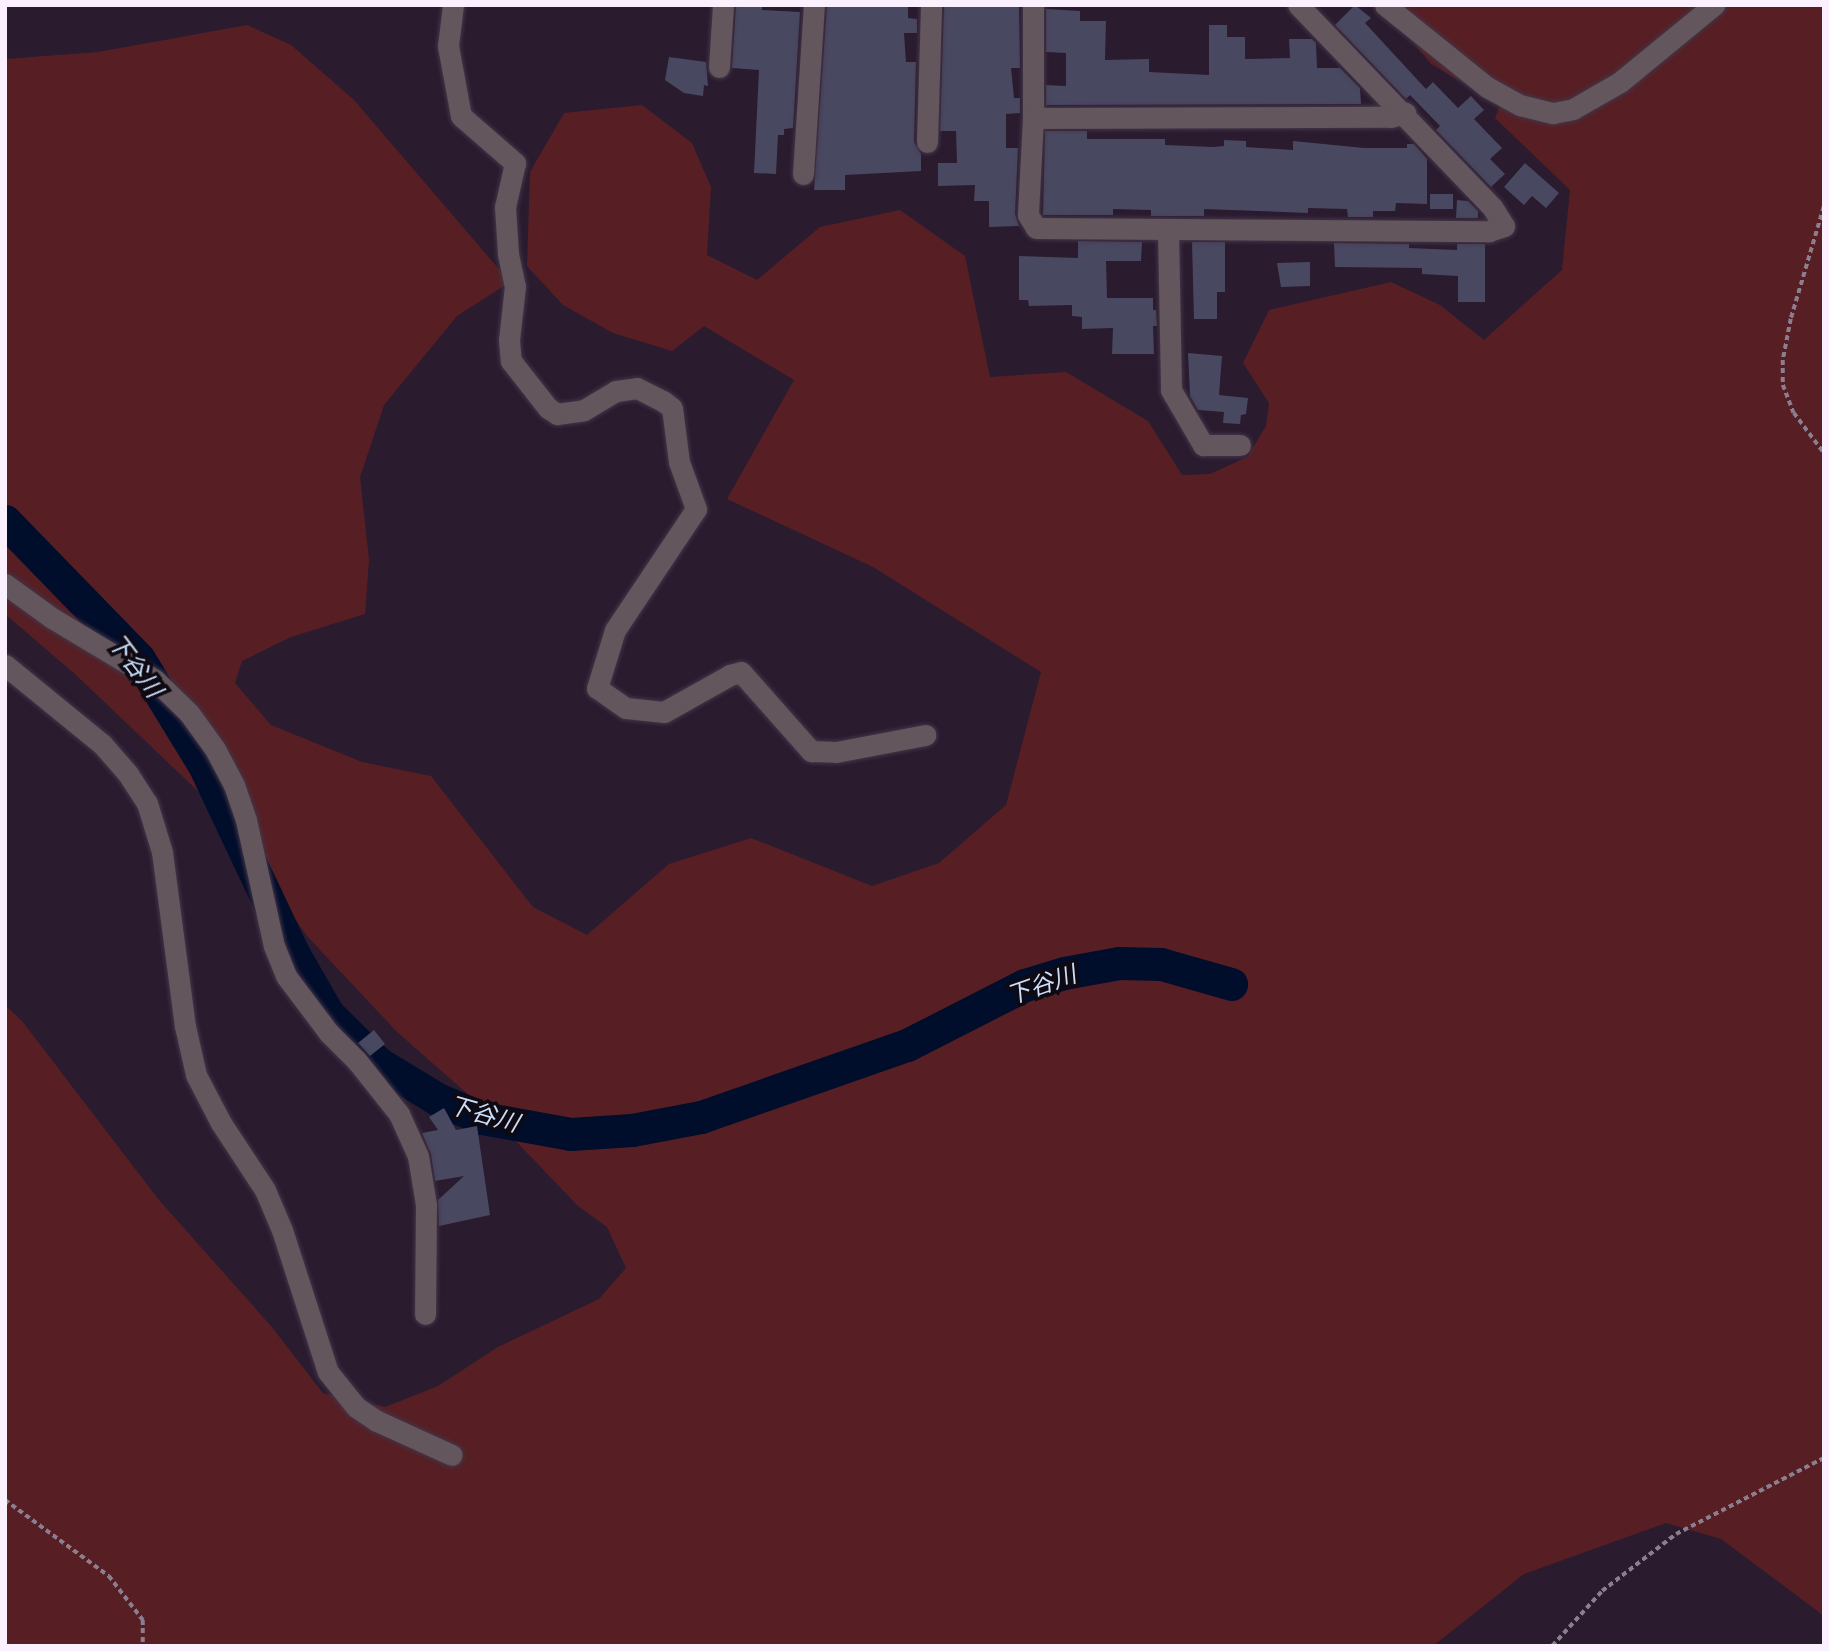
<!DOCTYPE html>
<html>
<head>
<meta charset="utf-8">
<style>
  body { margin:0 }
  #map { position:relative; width:1829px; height:1651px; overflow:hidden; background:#2a1b2f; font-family:"Playfair Display","Noto Sans JP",serif }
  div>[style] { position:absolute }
  .green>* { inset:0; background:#571f24 }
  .river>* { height:33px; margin:-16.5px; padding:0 16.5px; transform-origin:16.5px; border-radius:16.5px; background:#000d2b }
  .building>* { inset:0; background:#494861 }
  .path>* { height:3.5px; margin-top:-1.75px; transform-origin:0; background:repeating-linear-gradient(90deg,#8b7e8f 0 5px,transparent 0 8.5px) }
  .roads { filter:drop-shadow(0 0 2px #433548) drop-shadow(0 0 2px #433548) }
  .minor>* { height:21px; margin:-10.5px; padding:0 10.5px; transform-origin:10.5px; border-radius:10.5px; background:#63565c }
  span { translate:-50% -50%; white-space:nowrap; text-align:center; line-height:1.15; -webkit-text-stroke:7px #0f0911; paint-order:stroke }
  .water-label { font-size:24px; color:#c9defb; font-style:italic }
  .frame { position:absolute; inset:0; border:7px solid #fbf1fe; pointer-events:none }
</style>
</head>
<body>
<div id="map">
  <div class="green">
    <i style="clip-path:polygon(1382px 5px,1824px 5px,1824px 1616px,1721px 1539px,1666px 1523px,1524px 1574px,1433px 1646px,5px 1646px,5px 1005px,22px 1021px,159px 1200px,271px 1326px,323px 1393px,385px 1407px,438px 1386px,498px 1347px,599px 1299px,626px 1268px,607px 1227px,578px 1206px,486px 1110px,397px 1032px,307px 936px,220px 812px,76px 675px,5px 614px,5px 59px,98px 52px,247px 25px,291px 45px,354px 100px,510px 282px,457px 316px,384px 405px,360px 477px,369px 560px,365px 614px,291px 637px,242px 661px,235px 683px,271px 725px,362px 762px,431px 776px,533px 907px,587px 935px,669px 864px,751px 838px,872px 886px,939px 863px,1006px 805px,1041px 672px,873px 567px,727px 499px,794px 380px,704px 326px,672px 351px,613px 333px,563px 305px,527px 266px,530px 172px,564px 113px,642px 105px,692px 143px,711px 187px,707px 255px,757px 280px,820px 227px,900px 210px,965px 256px,990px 377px,1066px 372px,1148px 421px,1182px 475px,1210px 474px,1247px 457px,1266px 426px,1269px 403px,1243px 363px,1269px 310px,1391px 282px,1440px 305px,1484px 340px,1562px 270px,1570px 190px,1495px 118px,1500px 105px,1431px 64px)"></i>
  </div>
  <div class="river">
    <i style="left:5px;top:521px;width:192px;rotate:45.8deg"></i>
    <i style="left:139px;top:659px;width:124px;rotate:58.5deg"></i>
    <i style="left:204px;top:765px;width:208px;rotate:64.7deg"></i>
    <i style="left:293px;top:953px;width:70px;rotate:60.2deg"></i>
    <i style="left:328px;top:1014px;width:70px;rotate:44.4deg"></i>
    <i style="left:378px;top:1063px;width:69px;rotate:31.4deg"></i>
    <i style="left:437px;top:1099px;width:49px;rotate:22.9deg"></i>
    <i style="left:482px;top:1118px;width:90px;rotate:10.2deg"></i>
    <i style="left:571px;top:1134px;width:61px;rotate:-3.8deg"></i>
    <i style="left:632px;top:1130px;width:70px;rotate:-10.7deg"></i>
    <i style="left:701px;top:1117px;width:218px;rotate:-19.3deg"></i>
    <i style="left:907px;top:1045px;width:132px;rotate:-27deg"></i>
    <i style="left:1025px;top:985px;width:41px;rotate:-17.1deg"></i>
    <i style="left:1064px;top:973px;width:56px;rotate:-10.3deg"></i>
    <i style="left:1119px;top:963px;width:42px;rotate:1.4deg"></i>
    <i style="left:1161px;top:964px;width:73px;rotate:15.9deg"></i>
  </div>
  <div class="building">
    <i style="clip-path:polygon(736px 5px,762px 5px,762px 10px,800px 12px,793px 128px,784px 129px,784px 135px,778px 135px,776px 174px,754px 173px,759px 70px,732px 68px)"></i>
    <i style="clip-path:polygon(827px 5px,908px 5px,908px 18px,917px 19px,917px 33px,904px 33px,906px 62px,916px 62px,914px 142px,921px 154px,921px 171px,845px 175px,845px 190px,814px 190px)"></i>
    <i style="clip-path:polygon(1019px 5px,1020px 68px,1011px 68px,1014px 98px,1020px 98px,1020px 113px,1006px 114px,1006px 148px,1018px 148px,1015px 214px,1019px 226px,989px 227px,989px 201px,974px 201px,975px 185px,938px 186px,938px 163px,957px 163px,956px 131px,940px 131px,944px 7px)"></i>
    <i style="clip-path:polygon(1355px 5px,1371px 18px,1365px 23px,1426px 89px,1433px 82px,1458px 108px,1471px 96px,1484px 110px,1474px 119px,1502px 148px,1490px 159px,1505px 174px,1491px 187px,1436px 130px,1440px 126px,1410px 95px,1406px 99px,1335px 25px)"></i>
    <i style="clip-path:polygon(1046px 9px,1080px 11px,1080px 21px,1106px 21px,1105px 60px,1149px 59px,1149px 72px,1209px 75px,1209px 25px,1227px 25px,1227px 37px,1245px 37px,1245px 59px,1290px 58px,1289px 39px,1312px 39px,1316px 43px,1317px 68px,1340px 68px,1360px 88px,1361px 104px,1046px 105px,1046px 85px,1066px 86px,1066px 53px,1046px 52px)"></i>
    <i style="clip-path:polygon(669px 57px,706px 62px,708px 86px,704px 85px,703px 96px,684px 93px,665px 80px)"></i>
    <i style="clip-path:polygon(1045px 131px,1087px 131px,1087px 139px,1165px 139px,1165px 145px,1213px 147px,1224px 146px,1224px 140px,1246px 141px,1246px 147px,1293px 150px,1293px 141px,1364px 148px,1407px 148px,1407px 144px,1414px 144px,1427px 159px,1427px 204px,1396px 203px,1395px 211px,1373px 211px,1373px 217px,1348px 217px,1347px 209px,1308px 208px,1308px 213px,1204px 209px,1204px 216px,1151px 216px,1151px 210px,1113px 209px,1113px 215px,1043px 215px)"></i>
    <i style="clip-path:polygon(1525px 163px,1559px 193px,1546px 208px,1532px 196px,1524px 205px,1504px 187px)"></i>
    <i style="clip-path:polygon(1430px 194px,1453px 194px,1453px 209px,1430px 209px)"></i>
    <i style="clip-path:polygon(1457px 200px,1468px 201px,1478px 211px,1478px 218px,1456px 218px)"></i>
    <i style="clip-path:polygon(1078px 241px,1142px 242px,1141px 261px,1106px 261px,1107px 298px,1153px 298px,1153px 310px,1156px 310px,1157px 326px,1153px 326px,1154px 354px,1112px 354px,1113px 328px,1082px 329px,1082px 317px,1072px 316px,1072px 305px,1029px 306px,1028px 300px,1019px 300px,1019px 256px,1078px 258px)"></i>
    <i style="clip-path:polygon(1192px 242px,1225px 242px,1225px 292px,1217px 292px,1217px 319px,1194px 319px)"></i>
    <i style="clip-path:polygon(1334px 243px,1409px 244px,1409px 248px,1457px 250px,1457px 244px,1485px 244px,1485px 302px,1458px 302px,1458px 276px,1422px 274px,1422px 268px,1335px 267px)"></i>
    <i style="clip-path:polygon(1310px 262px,1310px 286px,1281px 287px,1277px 263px)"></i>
    <i style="clip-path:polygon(1188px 353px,1222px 356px,1219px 395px,1248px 398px,1246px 414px,1241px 415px,1240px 424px,1223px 423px,1224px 412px,1198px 410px,1190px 396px)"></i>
    <i style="clip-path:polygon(374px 1030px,385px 1044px,370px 1056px,358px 1043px)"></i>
    <i style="clip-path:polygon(444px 1108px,456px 1130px,477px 1126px,490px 1215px,439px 1226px,438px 1200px,464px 1176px,435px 1181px,431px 1154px,422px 1133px,438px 1130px,429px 1117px)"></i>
  </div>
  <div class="path">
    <i style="left:1824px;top:207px;width:117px;rotate:106.4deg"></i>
    <i style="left:1791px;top:319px;width:42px;rotate:101deg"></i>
    <i style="left:1783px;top:360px;width:25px;rotate:90deg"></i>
    <i style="left:1783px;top:385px;width:30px;rotate:69deg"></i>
    <i style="left:1794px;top:413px;width:50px;rotate:53.1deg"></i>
    <i style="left:5px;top:1500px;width:129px;rotate:36.2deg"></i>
    <i style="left:109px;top:1576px;width:56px;rotate:52.3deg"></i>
    <i style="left:143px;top:1620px;width:26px;rotate:90deg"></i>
    <i style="left:1552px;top:1646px;width:74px;rotate:-47.7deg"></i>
    <i style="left:1602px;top:1591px;width:93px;rotate:-37.6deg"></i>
    <i style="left:1676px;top:1534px;width:166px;rotate:-27.2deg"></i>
  </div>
  <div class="roads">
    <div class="minor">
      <i style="left:453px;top:5px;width:41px;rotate:97deg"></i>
      <i style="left:448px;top:46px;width:71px;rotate:79.5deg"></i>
      <i style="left:461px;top:116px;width:72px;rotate:41deg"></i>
      <i style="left:515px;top:163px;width:45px;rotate:102.8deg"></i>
      <i style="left:505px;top:207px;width:47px;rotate:86.3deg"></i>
      <i style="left:508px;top:254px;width:33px;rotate:78deg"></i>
      <i style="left:515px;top:286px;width:54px;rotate:96.3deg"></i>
      <i style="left:509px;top:340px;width:21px;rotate:85deg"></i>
      <i style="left:511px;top:361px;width:60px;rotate:51.8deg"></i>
      <i style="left:548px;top:408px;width:11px;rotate:34deg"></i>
      <i style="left:557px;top:414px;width:27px;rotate:-8deg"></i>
      <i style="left:584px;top:410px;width:37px;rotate:-31deg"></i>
      <i style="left:616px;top:391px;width:21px;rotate:-8deg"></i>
      <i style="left:637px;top:388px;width:29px;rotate:27deg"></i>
      <i style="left:663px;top:401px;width:11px;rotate:38deg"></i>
      <i style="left:672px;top:408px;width:54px;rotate:82.6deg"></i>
      <i style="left:679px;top:462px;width:50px;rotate:70.1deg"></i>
      <i style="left:696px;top:509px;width:146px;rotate:123.8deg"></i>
      <i style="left:615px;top:630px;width:61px;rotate:107.2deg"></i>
      <i style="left:597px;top:688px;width:35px;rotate:35deg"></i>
      <i style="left:626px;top:708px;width:38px;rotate:6deg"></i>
      <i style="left:664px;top:712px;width:76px;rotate:-29.3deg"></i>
      <i style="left:730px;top:675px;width:11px;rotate:-15deg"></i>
      <i style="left:741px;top:672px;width:106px;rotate:48.5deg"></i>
      <i style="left:811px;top:751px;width:25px;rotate:2deg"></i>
      <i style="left:836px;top:752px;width:91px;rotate:-10.8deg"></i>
      <i style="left:1033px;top:5px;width:113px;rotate:90deg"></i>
      <i style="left:1033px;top:118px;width:97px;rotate:93deg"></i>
      <i style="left:1028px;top:215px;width:15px;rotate:58deg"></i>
      <i style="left:1036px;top:228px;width:453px;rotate:0.4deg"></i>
      <i style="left:1489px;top:231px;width:16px;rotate:-18deg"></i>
      <i style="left:1504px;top:226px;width:22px;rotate:-122deg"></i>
      <i style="left:1492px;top:207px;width:280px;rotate:-133.8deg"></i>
      <i style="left:1385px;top:5px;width:131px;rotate:38.8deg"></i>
      <i style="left:1487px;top:87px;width:38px;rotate:29deg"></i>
      <i style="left:1520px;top:105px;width:34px;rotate:14deg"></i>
      <i style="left:1553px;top:113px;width:20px;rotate:-11deg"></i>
      <i style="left:1573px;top:109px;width:54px;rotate:-29.9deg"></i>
      <i style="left:1620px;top:82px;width:122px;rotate:-39.3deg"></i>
      <i style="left:719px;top:67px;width:62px;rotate:-86.3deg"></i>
      <i style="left:1033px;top:118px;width:358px;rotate:-0.2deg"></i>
      <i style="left:1391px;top:117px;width:15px;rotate:-16deg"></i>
      <i style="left:927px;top:142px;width:137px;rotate:-88.3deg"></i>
      <i style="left:803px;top:174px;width:169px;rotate:-86.3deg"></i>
      <i style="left:1168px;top:231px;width:159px;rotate:88.9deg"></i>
      <i style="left:1171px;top:390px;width:64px;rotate:59.8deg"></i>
      <i style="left:1203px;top:445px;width:37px"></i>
      <i style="left:5px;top:584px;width:58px;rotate:35.9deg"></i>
      <i style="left:52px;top:618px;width:120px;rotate:31deg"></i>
      <i style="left:155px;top:680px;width:47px;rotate:44.1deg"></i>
      <i style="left:189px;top:713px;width:44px;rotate:54.2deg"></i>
      <i style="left:215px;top:749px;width:41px;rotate:62.2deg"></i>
      <i style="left:234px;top:785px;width:37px;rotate:71deg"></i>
      <i style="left:246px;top:820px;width:129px;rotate:77.5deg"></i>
      <i style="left:274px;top:946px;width:32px;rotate:68deg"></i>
      <i style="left:286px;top:976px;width:71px;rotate:53deg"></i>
      <i style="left:329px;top:1033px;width:40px;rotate:45deg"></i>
      <i style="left:357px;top:1061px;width:68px;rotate:51.6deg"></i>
      <i style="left:399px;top:1114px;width:46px;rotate:65.7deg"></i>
      <i style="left:418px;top:1156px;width:50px;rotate:80.7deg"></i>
      <i style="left:426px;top:1205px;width:109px;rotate:90.5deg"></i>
      <i style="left:5px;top:665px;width:125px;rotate:39.2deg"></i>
      <i style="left:102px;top:744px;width:40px;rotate:49deg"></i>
      <i style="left:128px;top:774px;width:35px;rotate:57deg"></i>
      <i style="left:147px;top:803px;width:51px;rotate:73deg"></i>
      <i style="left:162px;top:852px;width:176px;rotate:82.5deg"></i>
      <i style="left:185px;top:1026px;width:50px;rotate:77.3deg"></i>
      <i style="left:196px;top:1075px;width:54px;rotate:62.5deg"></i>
      <i style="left:221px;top:1123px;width:80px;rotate:56.7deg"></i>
      <i style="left:265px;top:1190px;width:43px;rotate:67deg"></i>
      <i style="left:282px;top:1230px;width:149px;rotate:72.1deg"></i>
      <i style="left:328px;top:1372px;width:45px;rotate:51.3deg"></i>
      <i style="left:356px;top:1407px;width:25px;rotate:34deg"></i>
      <i style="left:377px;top:1421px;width:82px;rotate:24.4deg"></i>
    </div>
  </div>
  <div class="water-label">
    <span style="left:136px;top:665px;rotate:53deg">下谷川</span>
    <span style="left:1041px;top:984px;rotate:-19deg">下谷川</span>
    <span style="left:484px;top:1113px;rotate:16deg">下谷川</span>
  </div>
  <div class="frame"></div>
</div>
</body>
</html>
